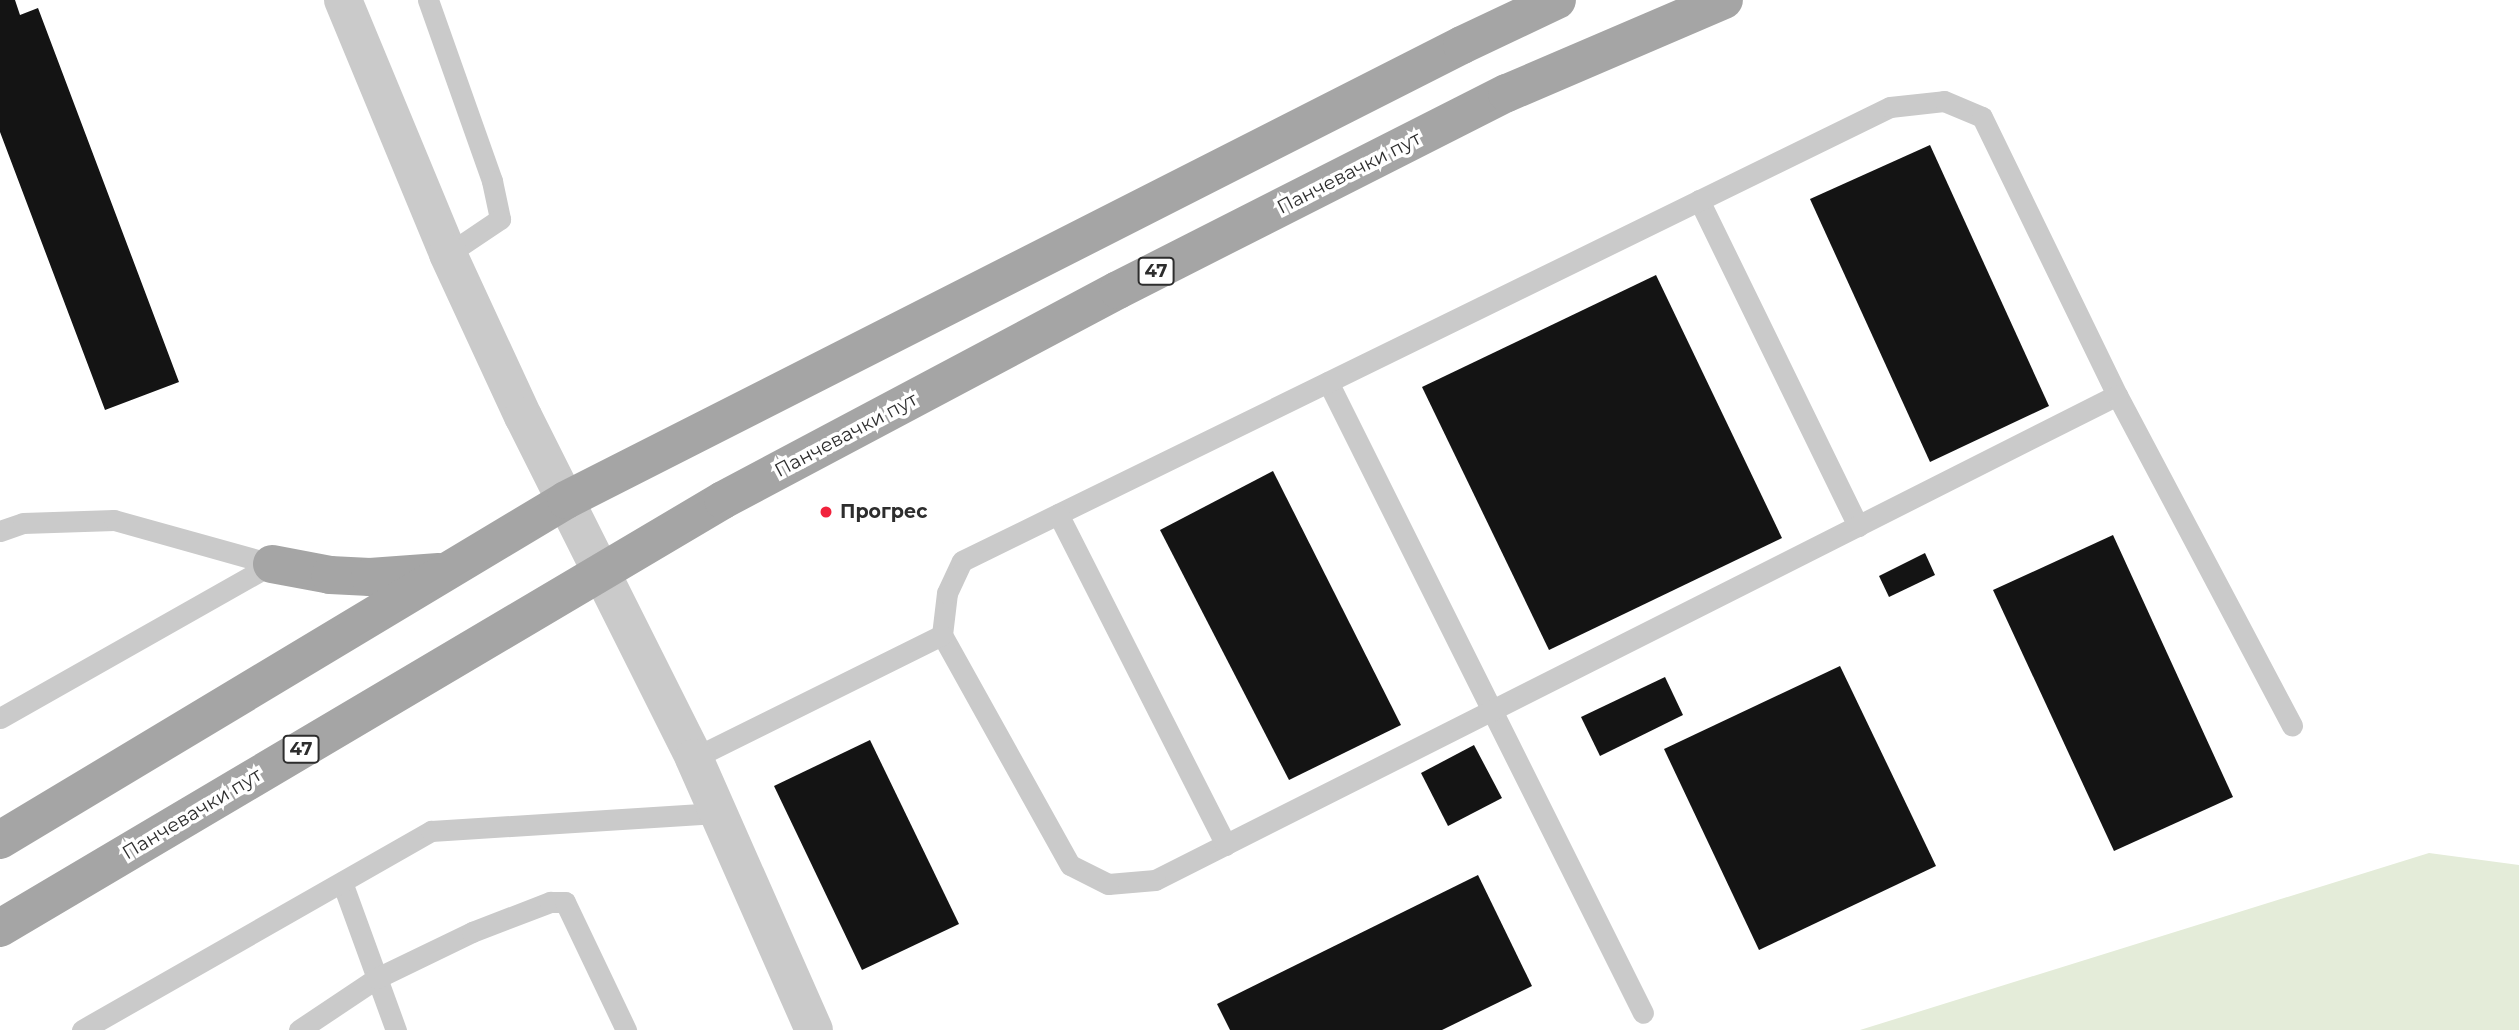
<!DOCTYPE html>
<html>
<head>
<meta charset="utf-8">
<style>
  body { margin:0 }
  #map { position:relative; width:2519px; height:1030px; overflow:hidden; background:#fff; font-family:Montserrat,sans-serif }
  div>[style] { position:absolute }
  .green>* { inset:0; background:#e4ecd9 }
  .building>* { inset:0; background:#141414 }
  .service>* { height:21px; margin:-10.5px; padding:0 10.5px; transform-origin:10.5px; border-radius:10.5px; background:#cacaca }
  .minor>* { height:38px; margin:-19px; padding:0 19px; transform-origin:19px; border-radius:19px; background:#cacaca }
  .primary>* { height:38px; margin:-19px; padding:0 19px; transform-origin:19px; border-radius:19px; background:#a5a5a5 }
  .dots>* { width:19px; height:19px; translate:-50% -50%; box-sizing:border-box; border:4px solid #fff; border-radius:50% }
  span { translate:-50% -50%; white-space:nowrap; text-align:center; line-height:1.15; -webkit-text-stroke:7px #fff; paint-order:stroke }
  .shield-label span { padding:2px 5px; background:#fff; border:2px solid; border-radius:5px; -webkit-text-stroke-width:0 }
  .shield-label { font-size:18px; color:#2d2d2d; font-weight:700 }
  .street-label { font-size:19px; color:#2d2d2d }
  .poi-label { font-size:19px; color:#2d2d2d; font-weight:700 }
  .left { translate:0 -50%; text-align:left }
</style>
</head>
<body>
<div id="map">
  <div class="green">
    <i style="clip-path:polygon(2429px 853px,2519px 865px,2519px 1030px,1860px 1030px)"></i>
  </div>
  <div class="building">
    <i style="clip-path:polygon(0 0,15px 0,20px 15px,38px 8px,179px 382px,105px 410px,0 132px)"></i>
    <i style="clip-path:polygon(1930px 145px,2049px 406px,1930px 462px,1810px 199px)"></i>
    <i style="clip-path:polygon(1656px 275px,1782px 538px,1549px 650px,1422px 387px)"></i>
    <i style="clip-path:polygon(1273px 471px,1401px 725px,1289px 780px,1160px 530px)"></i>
    <i style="clip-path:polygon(2113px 535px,2233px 797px,2114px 851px,1993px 590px)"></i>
    <i style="clip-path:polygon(1925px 553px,1935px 575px,1889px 597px,1879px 576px)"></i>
    <i style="clip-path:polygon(1840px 666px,1936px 866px,1759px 950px,1664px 749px)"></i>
    <i style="clip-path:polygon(1665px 677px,1683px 715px,1600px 756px,1581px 717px)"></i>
    <i style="clip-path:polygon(870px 740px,959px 924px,862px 970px,774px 786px)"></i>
    <i style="clip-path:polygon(1474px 745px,1502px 798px,1448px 826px,1421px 773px)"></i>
    <i style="clip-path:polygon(1478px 875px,1532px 986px,1442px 1030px,1230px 1030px,1217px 1004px)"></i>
  </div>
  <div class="service">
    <i style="left:428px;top:0;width:192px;rotate:70.5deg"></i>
    <i style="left:492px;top:181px;width:39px;rotate:78deg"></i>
    <i style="left:500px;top:219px;width:63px;rotate:146.1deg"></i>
    <i style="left:1699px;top:200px;width:363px;rotate:64deg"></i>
    <i style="left:1328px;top:382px;width:705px;rotate:63.47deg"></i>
    <i style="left:2117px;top:395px;width:1077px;rotate:153.24deg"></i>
    <i style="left:1155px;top:880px;width:47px;rotate:175.1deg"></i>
    <i style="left:1108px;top:884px;width:42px;rotate:-153.4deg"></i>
    <i style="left:1070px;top:865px;width:263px;rotate:-119.1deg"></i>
    <i style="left:942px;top:635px;width:42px;rotate:-83.2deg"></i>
    <i style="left:947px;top:593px;width:35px;rotate:-65deg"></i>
    <i style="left:962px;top:561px;width:1033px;rotate:-26.07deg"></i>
    <i style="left:1890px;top:107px;width:54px;rotate:-6.3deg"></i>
    <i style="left:1944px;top:101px;width:41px;rotate:22.8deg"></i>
    <i style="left:1982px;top:117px;width:309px;rotate:64.1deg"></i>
    <i style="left:2117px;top:395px;width:374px;rotate:62.1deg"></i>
    <i style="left:1058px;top:514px;width:371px;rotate:63.1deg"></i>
    <i style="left:0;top:531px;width:24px;rotate:-19deg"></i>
    <i style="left:23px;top:523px;width:91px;rotate:-1.9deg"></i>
    <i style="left:114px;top:520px;width:164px;rotate:15.6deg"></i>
    <i style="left:0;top:718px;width:313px;rotate:-29.5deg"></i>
    <i style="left:694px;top:758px;width:277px;rotate:-26.4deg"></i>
    <i style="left:342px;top:882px;width:158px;rotate:70deg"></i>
    <i style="left:82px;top:1030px;width:402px;rotate:-29.7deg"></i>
    <i style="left:431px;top:831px;width:286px;rotate:-3.6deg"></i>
    <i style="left:299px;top:1030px;width:94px;rotate:-33.7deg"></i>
    <i style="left:377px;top:978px;width:106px;rotate:-25.8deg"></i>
    <i style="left:472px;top:932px;width:84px;rotate:-21deg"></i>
    <i style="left:550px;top:902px;width:15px"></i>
    <i style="left:565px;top:902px;width:142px;rotate:64.5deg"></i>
  </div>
  <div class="minor">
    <i style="left:343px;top:0;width:275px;rotate:67.5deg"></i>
    <i style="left:448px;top:254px;width:179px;rotate:65.2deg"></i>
    <i style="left:523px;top:416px;width:382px;rotate:63.4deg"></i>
    <i style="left:694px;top:758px;width:297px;rotate:66.2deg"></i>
  </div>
  <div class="primary">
    <i style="left:272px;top:564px;width:59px;rotate:10.7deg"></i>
    <i style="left:330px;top:575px;width:40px;rotate:2.9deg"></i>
    <i style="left:370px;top:577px;width:69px;rotate:-4.1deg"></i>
    <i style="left:0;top:840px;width:660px;rotate:-30.99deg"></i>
    <i style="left:566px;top:500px;width:1005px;rotate:-26.92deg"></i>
    <i style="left:1462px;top:45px;width:105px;rotate:-25.3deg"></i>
    <i style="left:0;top:928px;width:840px;rotate:-30.62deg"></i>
    <i style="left:723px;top:500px;width:447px;rotate:-28deg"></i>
    <i style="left:1118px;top:290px;width:436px;rotate:-26.9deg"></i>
    <i style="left:1507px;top:93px;width:236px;rotate:-23.2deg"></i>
  </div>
  <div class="dots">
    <i style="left:826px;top:512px;background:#f1223c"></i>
  </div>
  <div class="shield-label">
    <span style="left:1156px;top:271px">47</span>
    <span style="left:301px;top:749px">47</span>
  </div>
  <div class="street-label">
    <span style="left:1349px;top:173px;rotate:-27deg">Панчевачки пут</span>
    <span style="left:846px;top:435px;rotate:-28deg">Панчевачки пут</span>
    <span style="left:192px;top:814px;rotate:-31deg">Панчевачки пут</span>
  </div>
  <div class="poi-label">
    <span class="left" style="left:840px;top:512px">Прогрес</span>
  </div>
</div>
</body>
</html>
